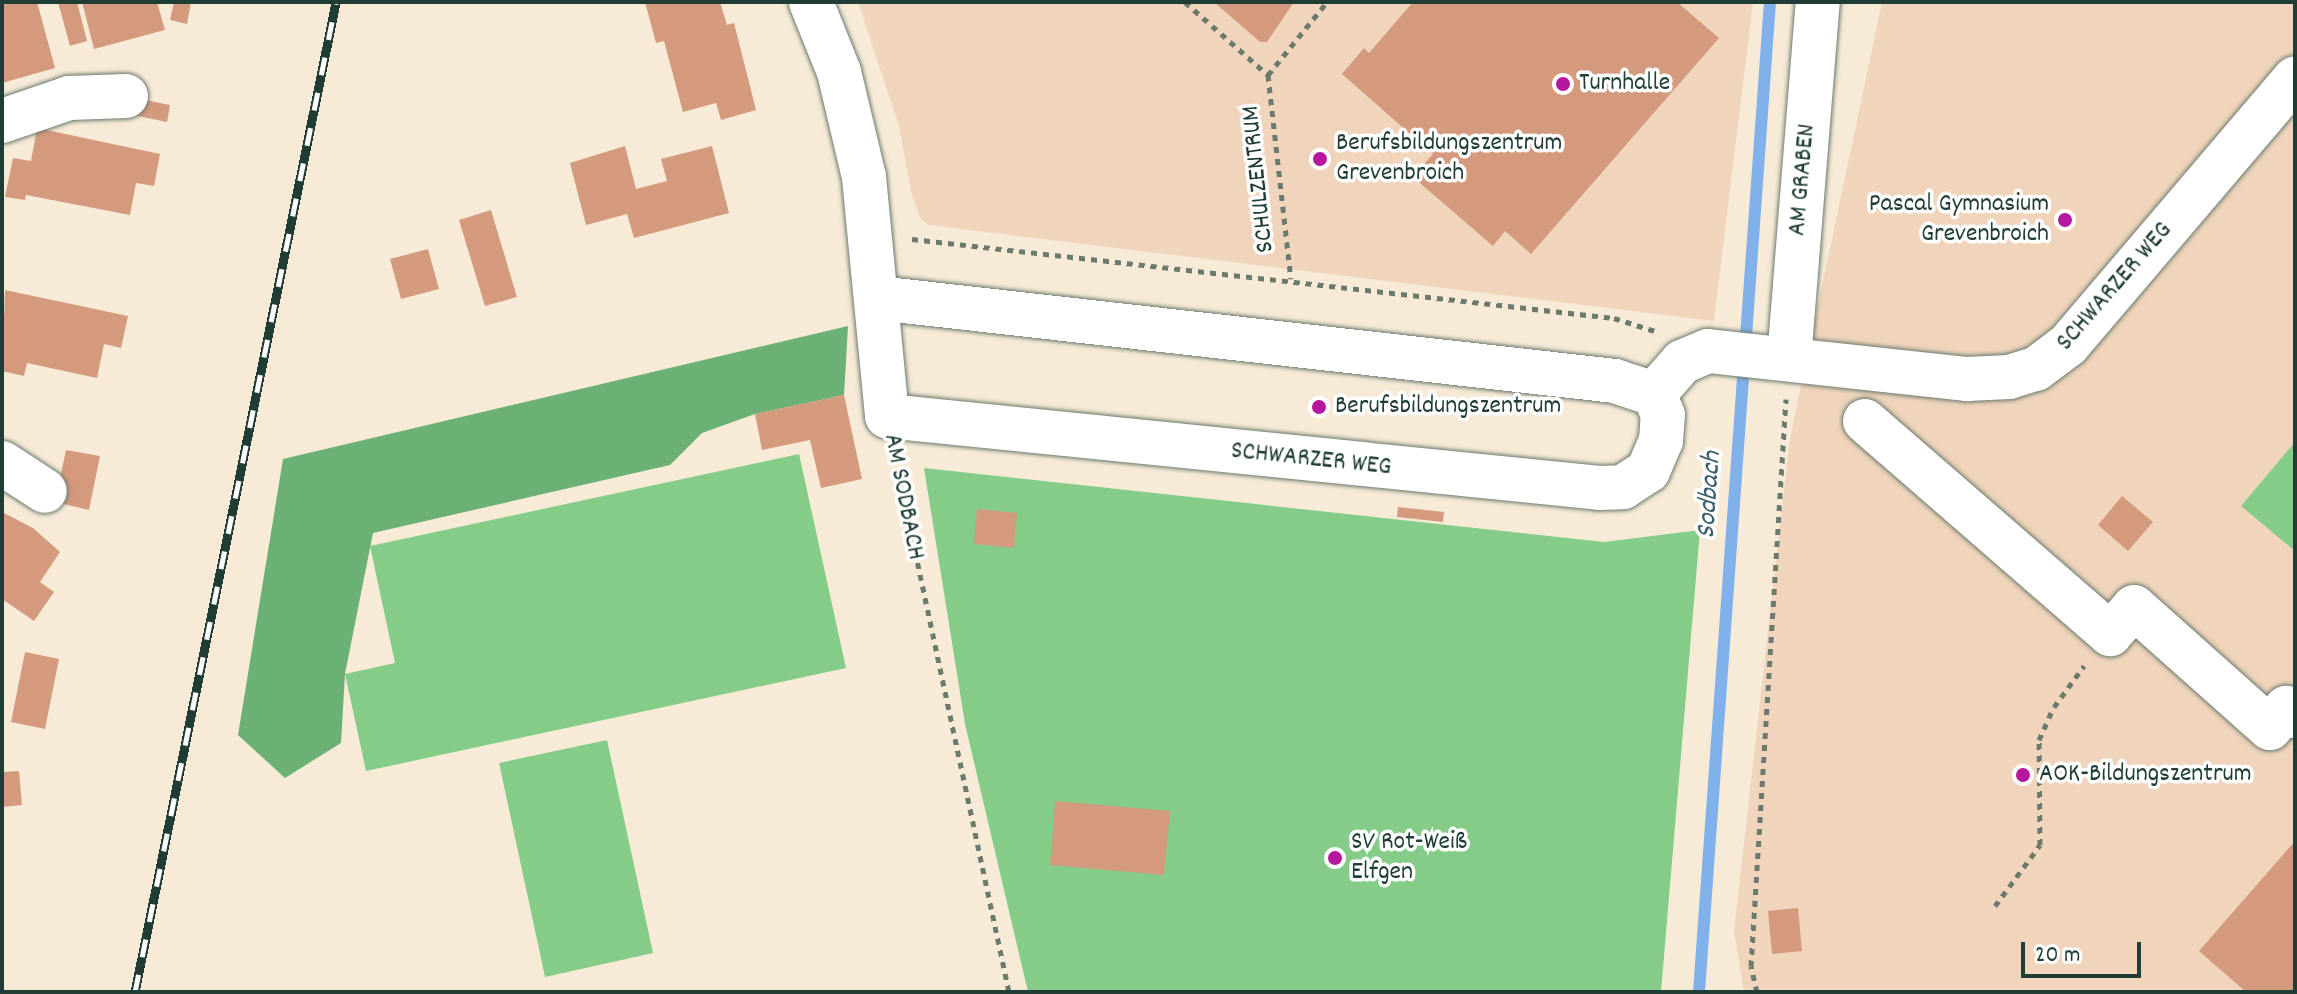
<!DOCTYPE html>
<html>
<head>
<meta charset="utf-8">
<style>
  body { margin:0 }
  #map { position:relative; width:2297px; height:994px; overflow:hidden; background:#f7ebd8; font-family:Dekko,sans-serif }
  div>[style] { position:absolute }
  .built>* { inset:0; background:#f0d5bc }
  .green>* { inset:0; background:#84cc88 }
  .forest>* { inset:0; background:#6bb074 }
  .stream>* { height:12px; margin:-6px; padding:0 6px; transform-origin:6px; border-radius:6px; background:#80b1eb }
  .building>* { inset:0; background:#d49a7d }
  .path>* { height:5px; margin-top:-2.5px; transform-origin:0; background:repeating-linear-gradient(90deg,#6b7a6d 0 6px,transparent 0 12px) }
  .roads { filter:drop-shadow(0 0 2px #6b7a6d) drop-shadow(0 0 2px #6b7a6d) }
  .minor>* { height:44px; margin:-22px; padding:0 22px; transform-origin:22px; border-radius:22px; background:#fff }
  .rail>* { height:9px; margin-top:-4.5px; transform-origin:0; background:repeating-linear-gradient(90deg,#fff 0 18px,#1f3d34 0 36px); box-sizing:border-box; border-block:2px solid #1f3d34 }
  .dots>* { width:22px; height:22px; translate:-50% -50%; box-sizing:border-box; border:4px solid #fff; border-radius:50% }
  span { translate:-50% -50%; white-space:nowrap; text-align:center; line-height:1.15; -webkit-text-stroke:7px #fff; paint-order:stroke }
  .poi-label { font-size:26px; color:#1f3d34 }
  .left { translate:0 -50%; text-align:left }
  .right { translate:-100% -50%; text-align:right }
  .street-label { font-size:26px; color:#1f3d34 }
  .water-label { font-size:28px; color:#3c606b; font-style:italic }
  .frame { position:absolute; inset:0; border:4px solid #1f3d34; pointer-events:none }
  .scale { position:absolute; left:2021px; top:942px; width:120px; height:36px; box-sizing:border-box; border:4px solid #1f3d34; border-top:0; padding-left:10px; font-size:24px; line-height:28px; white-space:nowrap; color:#1f3d34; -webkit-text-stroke:6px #fff; paint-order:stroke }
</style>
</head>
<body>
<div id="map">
  <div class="built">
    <i style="clip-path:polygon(858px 2px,1753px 2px,1714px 321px,929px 225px,920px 218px,911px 192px,899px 126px)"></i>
    <i style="clip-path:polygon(1882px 2px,2295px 2px,2295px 992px,1744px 992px,1734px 931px,1790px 438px)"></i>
  </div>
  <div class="green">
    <i style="clip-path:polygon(2295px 442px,2295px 551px,2241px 506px)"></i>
    <i style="clip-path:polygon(799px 454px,846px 668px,366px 771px,345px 674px,395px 663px,370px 546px)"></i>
    <i style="clip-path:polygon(924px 468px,1604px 542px,1700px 530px,1661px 992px,1028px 992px,965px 724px)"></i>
    <i style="clip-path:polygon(607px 740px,653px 953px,545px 977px,499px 763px)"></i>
  </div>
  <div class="forest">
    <i style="clip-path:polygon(848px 326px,844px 395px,755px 414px,702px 433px,670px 465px,373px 533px,345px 674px,341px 743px,285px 778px,238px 735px,283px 459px)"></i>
  </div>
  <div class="stream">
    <i style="left:1699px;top:992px;width:993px;rotate:-85.9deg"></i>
  </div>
  <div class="building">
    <i style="clip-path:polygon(14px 2px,37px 2px,55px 68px,2px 83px,2px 5px)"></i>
    <i style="clip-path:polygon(58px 2px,77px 2px,87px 41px,70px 46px)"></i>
    <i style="clip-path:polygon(82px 2px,157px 2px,165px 30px,94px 49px)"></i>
    <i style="clip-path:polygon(174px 2px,191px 2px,187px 24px,170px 20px)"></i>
    <i style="clip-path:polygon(645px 2px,720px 2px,727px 25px,734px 23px,756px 110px,721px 120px,716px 103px,683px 112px,664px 41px,656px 43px)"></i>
    <i style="clip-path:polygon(1214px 2px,1294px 2px,1267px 42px,1260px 42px)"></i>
    <i style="clip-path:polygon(1413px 2px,1677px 2px,1719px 38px,1531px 254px,1505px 231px,1493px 246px,1413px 177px,1433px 154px,1342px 74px,1364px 48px,1369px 53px)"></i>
    <i style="clip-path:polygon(136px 98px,170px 105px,167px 122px,133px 115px)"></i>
    <i style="clip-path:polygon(37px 128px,160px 154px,154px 186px,136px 183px,130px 215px,26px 195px,25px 200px,5px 197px,13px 158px,31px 161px)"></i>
    <i style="clip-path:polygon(625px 146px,636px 189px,667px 181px,661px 159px,712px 146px,729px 213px,634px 238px,627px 214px,586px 225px,570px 163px)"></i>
    <i style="clip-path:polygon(491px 210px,517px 297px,485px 306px,459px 220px)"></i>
    <i style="clip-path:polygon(428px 249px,439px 289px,401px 299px,390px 259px)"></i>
    <i style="clip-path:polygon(5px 290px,128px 316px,121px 348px,104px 344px,97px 378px,27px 363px,24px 376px,2px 371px)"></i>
    <i style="clip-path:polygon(844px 395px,862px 479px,821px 488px,810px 440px,762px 450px,755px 414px)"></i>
    <i style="clip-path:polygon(66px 450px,100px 456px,89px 510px,55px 502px)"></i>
    <i style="clip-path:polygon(2122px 496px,2153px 522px,2128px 551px,2098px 525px)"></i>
    <i style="clip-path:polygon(1398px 507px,1444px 512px,1443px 522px,1397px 517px)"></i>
    <i style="clip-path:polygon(977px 509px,1017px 513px,1014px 548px,974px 544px)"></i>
    <i style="clip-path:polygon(2px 512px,33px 528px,60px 552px,40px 582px,54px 592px,34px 621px,2px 599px)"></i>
    <i style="clip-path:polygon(25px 652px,59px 659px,45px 729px,11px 722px)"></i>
    <i style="clip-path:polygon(19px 771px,22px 805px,2px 807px,2px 772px)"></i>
    <i style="clip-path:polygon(1055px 801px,1170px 811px,1164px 875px,1050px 865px)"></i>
    <i style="clip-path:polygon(2295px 841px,2295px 992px,2246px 992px,2199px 951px)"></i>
    <i style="clip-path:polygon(1798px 908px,1802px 951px,1772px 954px,1768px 911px)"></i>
  </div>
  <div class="path">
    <i style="left:1185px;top:2px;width:111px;rotate:41.3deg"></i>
    <i style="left:1268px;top:75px;width:205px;rotate:83.6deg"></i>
    <i style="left:1268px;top:75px;width:94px;rotate:-51.1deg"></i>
    <i style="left:912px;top:239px;width:706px;rotate:6.42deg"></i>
    <i style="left:1614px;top:318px;width:43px;rotate:17.6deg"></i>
    <i style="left:895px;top:457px;width:547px;rotate:77.97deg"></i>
    <i style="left:1995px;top:906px;width:76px;rotate:-53.6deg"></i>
    <i style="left:2040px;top:845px;width:105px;rotate:-90.5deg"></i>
    <i style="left:2039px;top:740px;width:36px;rotate:-66deg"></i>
    <i style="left:2054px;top:707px;width:51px;rotate:-53.8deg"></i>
    <i style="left:1757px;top:992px;width:27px;rotate:-103deg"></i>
    <i style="left:1751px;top:966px;width:568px;rotate:-86.47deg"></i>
  </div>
  <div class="roads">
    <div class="minor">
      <i style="left:811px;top:2px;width:75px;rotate:68.2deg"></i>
      <i style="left:839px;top:72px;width:108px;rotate:76.6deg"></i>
      <i style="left:864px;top:177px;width:240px;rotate:84.5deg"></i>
      <i style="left:887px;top:416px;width:716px;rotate:5.77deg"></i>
      <i style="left:1599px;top:488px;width:24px;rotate:-2deg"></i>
      <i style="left:1623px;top:487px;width:30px;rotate:-33deg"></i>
      <i style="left:1648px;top:471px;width:33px;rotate:-67deg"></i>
      <i style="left:1661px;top:441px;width:26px;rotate:-86deg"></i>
      <i style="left:1663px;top:415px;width:23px;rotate:-113deg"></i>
      <i style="left:1654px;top:394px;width:41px;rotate:-161.6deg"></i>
      <i style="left:1615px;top:381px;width:743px;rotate:-173.58deg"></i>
      <i style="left:2px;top:121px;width:71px;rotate:-18.9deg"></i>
      <i style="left:69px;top:98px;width:57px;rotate:-2deg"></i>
      <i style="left:1789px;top:359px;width:358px;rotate:-85.4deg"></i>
      <i style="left:1654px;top:394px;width:43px;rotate:-48.8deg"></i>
      <i style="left:1682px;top:362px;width:28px;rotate:-23deg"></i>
      <i style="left:1708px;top:351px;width:261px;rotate:6.2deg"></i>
      <i style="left:1967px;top:379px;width:42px;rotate:-2.7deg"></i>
      <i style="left:2009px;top:377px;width:28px;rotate:-17deg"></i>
      <i style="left:2036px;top:369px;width:40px;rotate:-37deg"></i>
      <i style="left:2068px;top:345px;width:350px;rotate:-49.6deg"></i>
      <i style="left:1865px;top:421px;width:325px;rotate:41deg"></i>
      <i style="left:2110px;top:634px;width:36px;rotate:-48deg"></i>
      <i style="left:2134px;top:607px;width:182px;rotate:41.7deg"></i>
      <i style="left:2270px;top:728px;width:26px;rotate:-51deg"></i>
      <i style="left:2286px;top:708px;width:12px;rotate:42deg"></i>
      <i style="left:2px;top:463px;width:51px;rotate:33.1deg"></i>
    </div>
  </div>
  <div class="rail">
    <i style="left:135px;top:992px;width:1010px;rotate:-78.52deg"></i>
  </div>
  <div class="dots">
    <i style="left:1563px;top:84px;background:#b5179e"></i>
    <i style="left:1320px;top:159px;background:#b5179e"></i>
    <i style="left:2065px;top:220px;background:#b5179e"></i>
    <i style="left:1319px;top:407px;background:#b5179e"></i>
    <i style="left:2023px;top:775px;background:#b5179e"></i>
    <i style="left:1335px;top:858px;background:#b5179e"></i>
  </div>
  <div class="poi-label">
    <span class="left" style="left:1579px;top:84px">Turnhalle</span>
    <span class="left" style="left:1336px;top:159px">Berufsbildungszentrum<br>Grevenbroich</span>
    <span class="right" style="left:2049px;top:220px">Pascal Gymnasium<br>Grevenbroich</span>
    <span class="left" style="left:1335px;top:407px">Berufsbildungszentrum</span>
    <span class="left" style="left:2039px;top:775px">AOK-Bildungszentrum</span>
    <span class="left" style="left:1351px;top:858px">SV Rot-Weiß<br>Elfgen</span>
  </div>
  <div class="street-label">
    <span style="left:1259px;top:179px;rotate:-96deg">SCHULZENTRUM</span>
    <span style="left:1803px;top:180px;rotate:-85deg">AM GRABEN</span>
    <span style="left:2115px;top:287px;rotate:-49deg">SCHWARZER WEG</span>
    <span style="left:1311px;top:460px;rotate:6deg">SCHWARZER WEG</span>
    <span style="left:903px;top:497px;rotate:79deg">AM SODBACH</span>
  </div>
  <div class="water-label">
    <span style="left:1711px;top:495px;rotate:-86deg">Sodbach</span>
  </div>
  <div class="frame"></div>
  <div class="scale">20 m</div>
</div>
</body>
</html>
